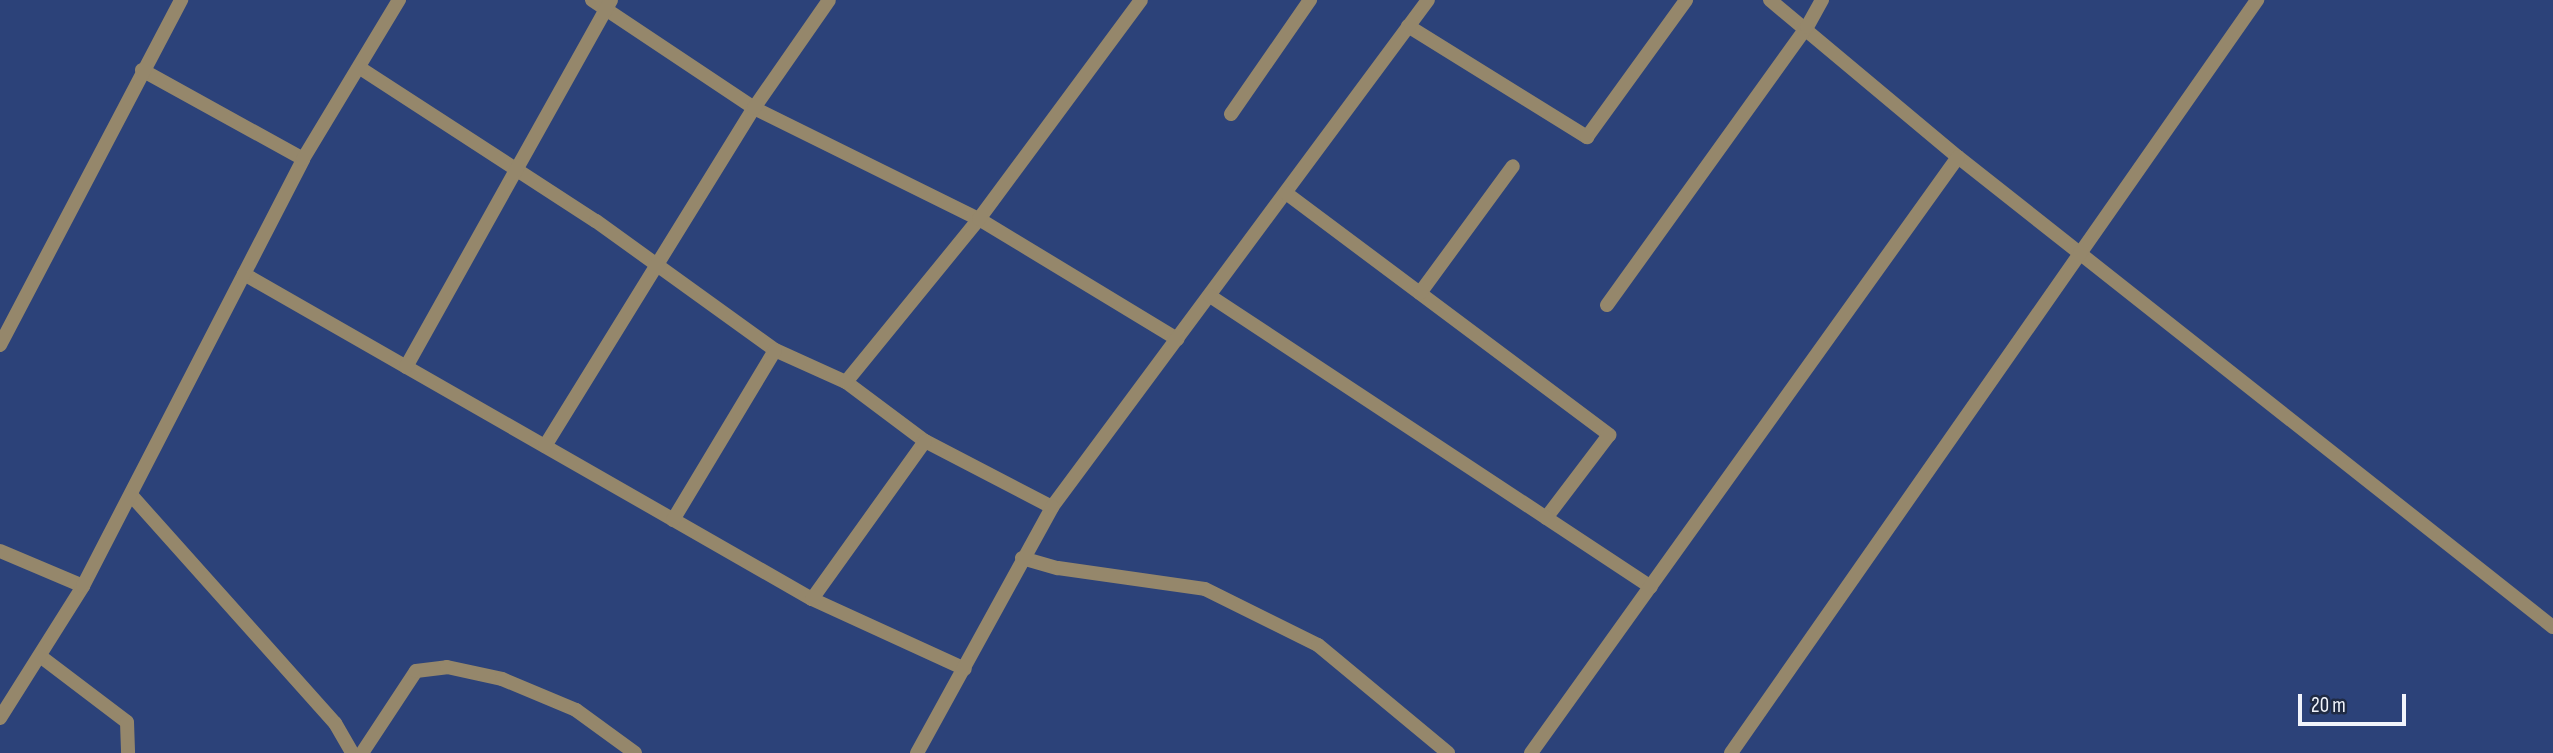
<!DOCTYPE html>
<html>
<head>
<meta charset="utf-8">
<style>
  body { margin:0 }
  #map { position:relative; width:2553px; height:753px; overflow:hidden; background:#2c4279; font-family:"Sofia Sans Condensed",sans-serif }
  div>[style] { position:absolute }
  .street>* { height:14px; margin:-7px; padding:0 7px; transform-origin:7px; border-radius:7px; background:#95876b }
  span { translate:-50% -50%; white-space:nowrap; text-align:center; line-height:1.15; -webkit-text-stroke:7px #202b44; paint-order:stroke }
  .scale { position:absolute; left:2298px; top:694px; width:108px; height:32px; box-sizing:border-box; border:4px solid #f1f4fb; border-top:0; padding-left:9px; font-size:21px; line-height:24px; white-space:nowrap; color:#f1f4fb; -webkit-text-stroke:5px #202b44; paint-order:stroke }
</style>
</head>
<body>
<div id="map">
  <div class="street">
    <i style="left:592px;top:0;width:195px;rotate:33.7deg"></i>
    <i style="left:754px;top:108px;width:251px;rotate:26.3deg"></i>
    <i style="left:979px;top:219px;width:232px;rotate:31.2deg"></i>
    <i style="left:1770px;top:0;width:245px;rotate:39.9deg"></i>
    <i style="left:1958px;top:157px;width:758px;rotate:38.31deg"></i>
    <i style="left:1408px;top:26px;width:211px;rotate:31.8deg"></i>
    <i style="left:1587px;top:137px;width:169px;rotate:-54.1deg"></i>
    <i style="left:360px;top:68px;width:281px;rotate:33deg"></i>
    <i style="left:596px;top:221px;width:221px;rotate:35.8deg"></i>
    <i style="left:775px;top:350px;width:78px;rotate:24.3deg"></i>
    <i style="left:846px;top:382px;width:99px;rotate:36.8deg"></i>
    <i style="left:925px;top:441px;width:143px;rotate:27.5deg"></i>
    <i style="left:1052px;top:507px;width:631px;rotate:-53.44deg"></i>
    <i style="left:142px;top:70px;width:184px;rotate:28.9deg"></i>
    <i style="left:1231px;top:114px;width:139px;rotate:-55.3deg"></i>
    <i style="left:1286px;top:193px;width:404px;rotate:36.8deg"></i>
    <i style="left:1609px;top:435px;width:104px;rotate:127.2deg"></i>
    <i style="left:244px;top:274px;width:654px;rotate:29.78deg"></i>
    <i style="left:812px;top:599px;width:168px;rotate:24.6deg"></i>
    <i style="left:1420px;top:293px;width:157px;rotate:-53.8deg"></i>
    <i style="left:1210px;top:296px;width:528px;rotate:33.42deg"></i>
    <i style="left:1607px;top:305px;width:342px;rotate:-54.3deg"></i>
    <i style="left:1807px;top:27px;width:31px;rotate:-61deg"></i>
    <i style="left:0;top:345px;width:390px;rotate:-62.3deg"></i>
    <i style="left:406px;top:367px;width:420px;rotate:-60.8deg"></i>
    <i style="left:846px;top:382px;width:210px;rotate:-50.8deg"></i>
    <i style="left:979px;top:219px;width:272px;rotate:-53.5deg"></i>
    <i style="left:545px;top:446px;width:397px;rotate:-58.3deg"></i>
    <i style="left:754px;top:108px;width:131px;rotate:-55.2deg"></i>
    <i style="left:131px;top:495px;width:306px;rotate:48.2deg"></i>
    <i style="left:335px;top:723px;width:34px;rotate:60deg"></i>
    <i style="left:673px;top:520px;width:198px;rotate:-59deg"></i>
    <i style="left:0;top:551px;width:90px;rotate:22.9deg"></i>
    <i style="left:1022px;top:558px;width:37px;rotate:16deg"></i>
    <i style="left:1058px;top:568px;width:148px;rotate:8.1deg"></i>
    <i style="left:1205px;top:589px;width:126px;rotate:26.4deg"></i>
    <i style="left:1318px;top:645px;width:169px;rotate:39.7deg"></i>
    <i style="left:812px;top:599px;width:194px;rotate:-54.4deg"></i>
    <i style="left:40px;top:656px;width:109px;rotate:37.2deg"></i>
    <i style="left:127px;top:722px;width:31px;rotate:88deg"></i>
    <i style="left:0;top:718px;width:156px;rotate:-57.8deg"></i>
    <i style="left:83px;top:586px;width:480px;rotate:-62.7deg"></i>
    <i style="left:303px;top:159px;width:186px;rotate:-58.9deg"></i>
    <i style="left:362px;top:753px;width:98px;rotate:-56.6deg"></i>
    <i style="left:416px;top:671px;width:31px;rotate:-7deg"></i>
    <i style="left:447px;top:667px;width:56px;rotate:12.3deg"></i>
    <i style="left:502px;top:679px;width:80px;rotate:22.7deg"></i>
    <i style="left:576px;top:710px;width:73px;rotate:36.1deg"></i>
    <i style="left:917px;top:753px;width:281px;rotate:-61.2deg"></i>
    <i style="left:1531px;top:753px;width:733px;rotate:-54.38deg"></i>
    <i style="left:1731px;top:753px;width:919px;rotate:-55.06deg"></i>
  </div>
  <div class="scale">20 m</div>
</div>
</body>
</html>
